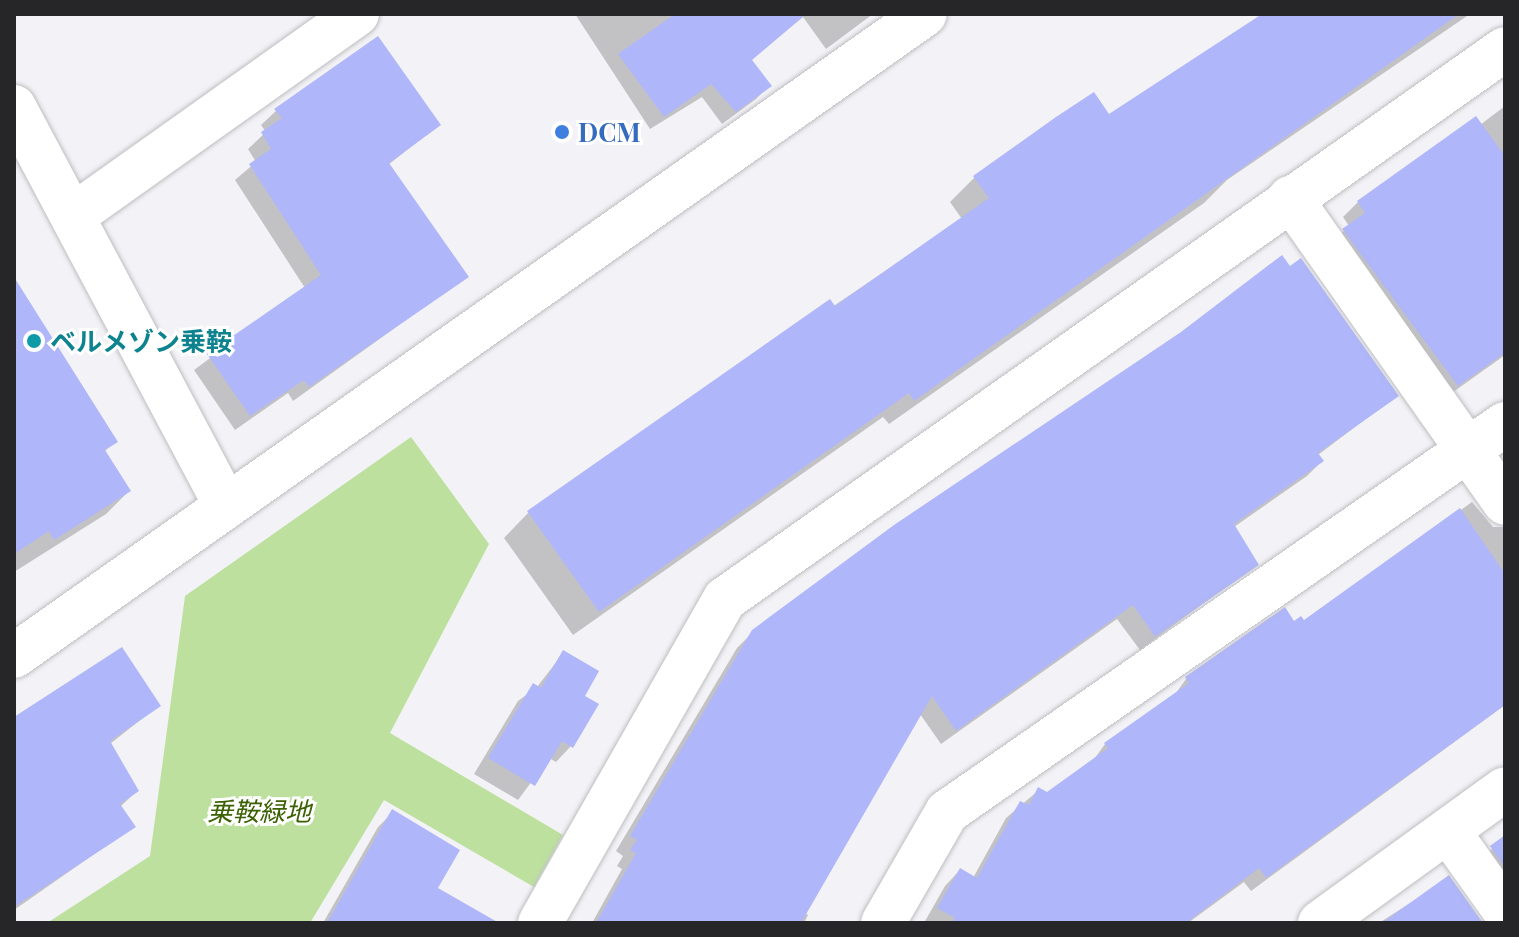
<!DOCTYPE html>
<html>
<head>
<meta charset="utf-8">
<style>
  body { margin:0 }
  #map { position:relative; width:1519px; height:937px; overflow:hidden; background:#f3f3f7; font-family:"Playfair Display","Noto Sans JP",serif }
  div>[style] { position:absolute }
  .green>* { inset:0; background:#bde09f }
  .shadow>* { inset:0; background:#0003 }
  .building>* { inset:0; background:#afb6f9 }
  .roads { filter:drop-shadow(0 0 2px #bdbec1) drop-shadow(0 0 2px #bdbec1) }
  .street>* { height:44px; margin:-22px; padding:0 22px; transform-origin:22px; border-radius:22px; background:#fff }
  .secondary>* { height:44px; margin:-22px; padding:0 22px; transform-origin:22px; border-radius:22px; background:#fff }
  .dots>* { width:22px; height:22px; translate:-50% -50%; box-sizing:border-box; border:4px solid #fff; border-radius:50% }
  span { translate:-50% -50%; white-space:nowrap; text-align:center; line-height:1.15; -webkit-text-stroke:6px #fff; paint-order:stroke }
  .shop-label { font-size:26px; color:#366cbe; font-weight:700 }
  .left { translate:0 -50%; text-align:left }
  .culture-label { font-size:26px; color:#0d838f; font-weight:700 }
  .park-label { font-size:26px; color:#3c6103; font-style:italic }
  .frame { position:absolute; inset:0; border:16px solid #262628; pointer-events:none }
</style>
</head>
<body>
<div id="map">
  <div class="green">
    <i style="clip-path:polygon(411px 437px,489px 544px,390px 733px,563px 835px,534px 887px,384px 800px,310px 923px,47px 923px,150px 856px,185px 596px)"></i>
  </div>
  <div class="shadow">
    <i style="clip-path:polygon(575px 14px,873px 14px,826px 49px,803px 17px,750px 61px,769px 86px,756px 99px,722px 124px,702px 97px,650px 129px)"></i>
    <i style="clip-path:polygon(1264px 14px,1470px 14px,1227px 180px,1204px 203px,889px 424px,883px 417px,573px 635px,504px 538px,528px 513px,962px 219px,950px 202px,974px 178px,1109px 116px)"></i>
    <i style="clip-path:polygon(1505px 106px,1505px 355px,1442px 400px,1329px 245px,1349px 226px,1343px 217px,1358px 202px,1475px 118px,1480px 125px)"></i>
    <i style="clip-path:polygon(276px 111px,439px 125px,388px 165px,466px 277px,293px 401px,288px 393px,235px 430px,194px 370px,305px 288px,235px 180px,256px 162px,248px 149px,266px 132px,261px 125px)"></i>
    <i style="clip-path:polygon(14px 281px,115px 441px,104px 452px,129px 491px,106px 514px,14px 572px)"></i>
    <i style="clip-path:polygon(1396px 396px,1318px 455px,1322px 461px,1307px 476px,1234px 527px,1257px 564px,1140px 650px,1117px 619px,941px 744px,920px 714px,805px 913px,808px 915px,804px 923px,592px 923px,622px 869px,617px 866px,623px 856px,616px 851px,737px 648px,753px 632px)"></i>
    <i style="clip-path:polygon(1472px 502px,1493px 527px,1505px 527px,1505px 705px,1251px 891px,1244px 882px,1188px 923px,924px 923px,945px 886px,960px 870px,973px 878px,1006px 818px,1039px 790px,1047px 794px,1092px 762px,1105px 744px,1173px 697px,1186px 679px,1285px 610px,1293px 624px,1303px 623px)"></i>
    <i style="clip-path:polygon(564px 652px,582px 696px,571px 746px,556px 762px,549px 758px,518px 800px,474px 774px,518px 701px,537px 687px)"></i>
    <i style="clip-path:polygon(158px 706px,110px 744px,137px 791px,120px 807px,133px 827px,14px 910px,14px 724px)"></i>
    <i style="clip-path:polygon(393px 812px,435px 888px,490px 923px,323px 923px,378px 827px)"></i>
    <i style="clip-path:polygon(1505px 838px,1505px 908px,1476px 863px)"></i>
    <i style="clip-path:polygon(1449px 878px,1483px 923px,1379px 923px)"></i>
  </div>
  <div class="building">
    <i style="clip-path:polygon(675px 14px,806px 14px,752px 60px,772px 86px,736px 112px,711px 84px,664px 117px,618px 54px)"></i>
    <i style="clip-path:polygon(1262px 14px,1459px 14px,914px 401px,909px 393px,599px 612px,527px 511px,830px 299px,835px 306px,989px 198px,973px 176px,1056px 117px,1094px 92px,1109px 114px)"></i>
    <i style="clip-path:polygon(378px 36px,441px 125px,389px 163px,469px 277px,309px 387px,304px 380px,250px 416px,207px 354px,321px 275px,249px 164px,271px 149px,261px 132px,282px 118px,274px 109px)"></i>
    <i style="clip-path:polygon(1476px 116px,1505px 156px,1505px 353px,1458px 386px,1342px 229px,1365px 213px,1357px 201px)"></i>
    <i style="clip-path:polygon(1282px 255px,1290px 266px,1301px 258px,1399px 396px,1318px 453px,1324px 461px,1234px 524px,1259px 565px,1155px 637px,1133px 605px,956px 731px,932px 696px,801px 923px,596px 923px,636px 853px,630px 850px,637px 840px,630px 836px,752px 630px,894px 525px,1181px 332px)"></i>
    <i style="clip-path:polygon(14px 277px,118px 442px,105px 450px,131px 491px,54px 540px,49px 531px,14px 554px)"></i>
    <i style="clip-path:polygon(1460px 508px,1505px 574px,1505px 705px,1266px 878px,1259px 868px,1186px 923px,952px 923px,955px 918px,937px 908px,960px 868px,977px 878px,1020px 801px,1029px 805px,1038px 787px,1047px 792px,1108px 748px,1104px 743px,1189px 683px,1185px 677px,1285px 607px,1294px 621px,1301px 616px,1304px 620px)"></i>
    <i style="clip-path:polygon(122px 647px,161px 706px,110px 741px,139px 791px,120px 804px,136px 827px,14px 907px,14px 717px)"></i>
    <i style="clip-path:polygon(563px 650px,599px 671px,585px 696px,599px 704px,573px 748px,562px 741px,535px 786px,488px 758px,533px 683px,541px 688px)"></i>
    <i style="clip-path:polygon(392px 809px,460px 850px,438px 888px,499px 923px,327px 923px)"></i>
    <i style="clip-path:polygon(1505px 835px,1505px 868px,1490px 846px)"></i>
    <i style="clip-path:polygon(1449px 875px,1483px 923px,1382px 923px)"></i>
  </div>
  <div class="roads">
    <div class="street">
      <i style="left:14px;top:107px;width:452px;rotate:62deg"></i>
      <i style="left:1290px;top:198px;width:373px;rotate:54.8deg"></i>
      <i style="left:74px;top:215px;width:347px;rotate:-35.4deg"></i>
      <i style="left:1448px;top:831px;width:98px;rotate:54.5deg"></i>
      <i style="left:540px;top:923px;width:373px;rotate:-60.3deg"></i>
      <i style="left:725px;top:599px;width:954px;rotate:-35.19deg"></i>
      <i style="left:883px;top:923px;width:128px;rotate:-60deg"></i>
      <i style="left:947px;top:812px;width:680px;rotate:-34.81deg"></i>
      <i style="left:1320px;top:923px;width:228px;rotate:-35.9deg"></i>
    </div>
    <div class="secondary">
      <i style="left:14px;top:656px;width:1114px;rotate:-35.17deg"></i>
    </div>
  </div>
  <div class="dots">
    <i style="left:562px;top:132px;background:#3f7fe0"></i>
    <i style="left:34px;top:341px;background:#0f9aa8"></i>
  </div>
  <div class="shop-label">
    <span class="left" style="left:578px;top:132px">DCM</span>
  </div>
  <div class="culture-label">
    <span class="left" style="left:50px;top:341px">ベルメゾン乗鞍</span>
  </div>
  <div class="park-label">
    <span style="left:259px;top:811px">乗鞍緑地</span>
  </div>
  <div class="frame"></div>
</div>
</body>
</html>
